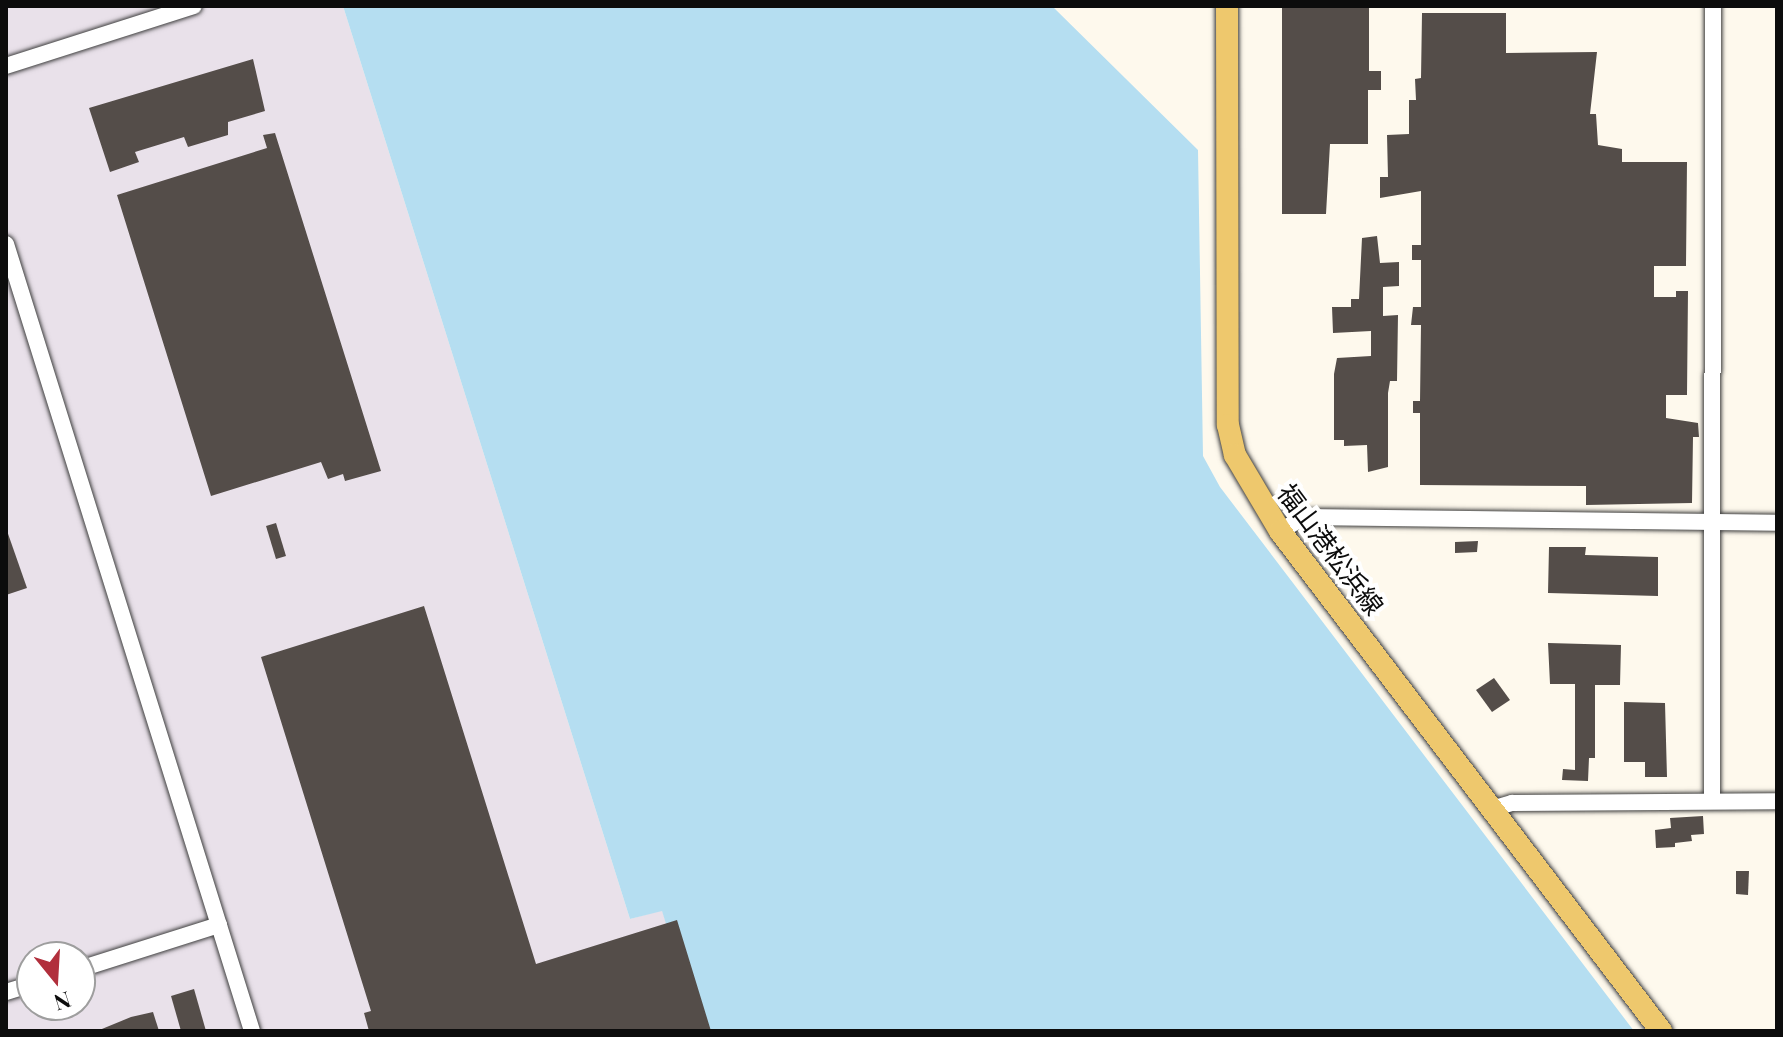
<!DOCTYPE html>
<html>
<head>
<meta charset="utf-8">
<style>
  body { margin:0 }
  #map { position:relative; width:1783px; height:1037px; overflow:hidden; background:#fef9ed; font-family:"Playfair Display","Noto Sans JP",serif }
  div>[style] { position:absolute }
  .industrial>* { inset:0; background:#e9e1ea }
  .water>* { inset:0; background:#b5def1 }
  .building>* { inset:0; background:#544d49 }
  .roads { filter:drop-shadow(0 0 2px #3f3f3f) drop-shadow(0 0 2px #3f3f3f) }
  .minor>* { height:16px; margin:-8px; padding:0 8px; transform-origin:8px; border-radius:8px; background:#fff }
  .major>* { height:22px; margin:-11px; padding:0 11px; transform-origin:11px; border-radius:11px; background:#eec86d }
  span { translate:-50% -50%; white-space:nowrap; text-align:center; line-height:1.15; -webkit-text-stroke:8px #fff; paint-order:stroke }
  .street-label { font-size:26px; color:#0c0c0c }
  .frame { position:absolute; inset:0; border:8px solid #0c0c0c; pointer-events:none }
  .north { position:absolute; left:16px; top:941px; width:80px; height:80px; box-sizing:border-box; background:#fff; border:2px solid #9e9e9e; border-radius:50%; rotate:162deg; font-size:22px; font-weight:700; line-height:32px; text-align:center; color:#0c0c0c }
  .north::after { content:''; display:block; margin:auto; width:28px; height:36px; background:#b12f3c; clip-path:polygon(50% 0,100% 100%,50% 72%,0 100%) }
</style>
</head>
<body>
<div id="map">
  <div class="industrial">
    <i style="clip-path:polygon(evenodd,6px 6px,343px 6px,630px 919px,662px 910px,699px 1031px,6px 1031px,6px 6px,32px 957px,80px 957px,80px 1005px,32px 1005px,32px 957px)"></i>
  </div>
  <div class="water">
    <i style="clip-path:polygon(343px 6px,1052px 6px,1198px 150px,1203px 456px,1220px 487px,1634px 1031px,699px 1031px,662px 911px,630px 919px)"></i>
  </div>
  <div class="building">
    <i style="clip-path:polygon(1282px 6px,1369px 6px,1369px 71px,1381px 71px,1381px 90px,1368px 90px,1368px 144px,1330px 144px,1326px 214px,1282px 214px)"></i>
    <i style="clip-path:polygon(1422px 13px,1506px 13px,1506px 53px,1597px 52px,1590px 114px,1596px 114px,1598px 145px,1622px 149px,1622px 162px,1687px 162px,1686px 266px,1654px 266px,1654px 297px,1676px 297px,1676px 291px,1688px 291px,1687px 395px,1666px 395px,1666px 418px,1698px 423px,1699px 437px,1693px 437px,1692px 503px,1586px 505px,1586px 486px,1420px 485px,1420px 413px,1413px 413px,1413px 401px,1420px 401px,1421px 325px,1411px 325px,1413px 307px,1421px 307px,1421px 260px,1412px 260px,1412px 245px,1421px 245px,1421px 191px,1380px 198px,1380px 177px,1388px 177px,1387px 135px,1409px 134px,1409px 100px,1416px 100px,1415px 79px,1421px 78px)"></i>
    <i style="clip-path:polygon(253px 59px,265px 111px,228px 122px,228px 135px,188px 147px,184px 137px,135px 152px,139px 162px,110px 172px,89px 108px)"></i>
    <i style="clip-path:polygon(275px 133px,381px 471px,345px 481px,343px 474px,328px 479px,321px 462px,211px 496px,117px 195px,267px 148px,263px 135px)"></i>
    <i style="clip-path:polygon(1377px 236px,1380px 263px,1399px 262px,1399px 286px,1383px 287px,1383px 316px,1398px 315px,1397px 381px,1390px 381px,1388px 393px,1388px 467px,1368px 472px,1367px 445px,1344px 446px,1344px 440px,1334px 440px,1334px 374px,1337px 358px,1371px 356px,1371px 331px,1333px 333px,1332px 307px,1351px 307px,1351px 299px,1359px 299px,1362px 238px)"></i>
    <i style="clip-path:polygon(276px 523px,286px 556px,276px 559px,266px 526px)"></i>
    <i style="clip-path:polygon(6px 528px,27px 588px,6px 595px)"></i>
    <i style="clip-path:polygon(1478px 541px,1477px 552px,1455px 553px,1455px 542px)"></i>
    <i style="clip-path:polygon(1549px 547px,1586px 547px,1585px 555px,1658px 557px,1658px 596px,1548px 593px)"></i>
    <i style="clip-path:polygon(424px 606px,536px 964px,677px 920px,711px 1031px,369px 1031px,364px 1013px,371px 1011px,261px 657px)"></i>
    <i style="clip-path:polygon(1548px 643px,1621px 645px,1620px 685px,1595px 685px,1595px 758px,1589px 758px,1588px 781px,1562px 780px,1563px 769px,1575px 770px,1575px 684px,1550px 684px)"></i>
    <i style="clip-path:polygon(1494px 678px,1510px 700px,1492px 712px,1476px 690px)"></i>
    <i style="clip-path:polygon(1624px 702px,1665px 703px,1667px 777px,1645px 777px,1645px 762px,1624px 762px)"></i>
    <i style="clip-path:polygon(1703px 816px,1704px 834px,1691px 835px,1692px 841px,1675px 843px,1675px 847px,1656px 848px,1655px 830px,1671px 828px,1670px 818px)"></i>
    <i style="clip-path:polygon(1736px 871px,1749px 871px,1748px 895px,1736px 894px)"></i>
    <i style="clip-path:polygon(194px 989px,206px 1031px,181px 1031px,171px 996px)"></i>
    <i style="clip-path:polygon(153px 1012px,159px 1031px,97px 1031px,131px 1017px)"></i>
  </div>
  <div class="roads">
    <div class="minor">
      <i style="left:6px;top:66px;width:197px;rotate:-17.7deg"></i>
      <i style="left:6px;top:244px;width:825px;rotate:72.64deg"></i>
      <i style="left:1280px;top:531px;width:28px;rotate:-30deg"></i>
      <i style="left:1304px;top:517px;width:473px;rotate:0.7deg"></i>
      <i style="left:1712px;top:799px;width:793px;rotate:-89.93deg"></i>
      <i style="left:1492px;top:809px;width:21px;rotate:-17deg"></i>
      <i style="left:1512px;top:803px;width:265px;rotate:-0.4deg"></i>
      <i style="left:80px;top:969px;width:146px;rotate:-17.6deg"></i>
      <i style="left:6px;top:992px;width:27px;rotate:-17deg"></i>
    </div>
    <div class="major">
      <i style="left:1227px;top:6px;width:419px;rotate:89.9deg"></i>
      <i style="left:1228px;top:425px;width:31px;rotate:77deg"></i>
      <i style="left:1235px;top:455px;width:88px;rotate:59.4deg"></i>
      <i style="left:1280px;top:531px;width:629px;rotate:52.69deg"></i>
    </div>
  </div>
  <div class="street-label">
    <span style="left:1331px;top:549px;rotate:53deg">福山港松浜線</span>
  </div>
  <div class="frame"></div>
  <div class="north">N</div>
</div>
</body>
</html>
